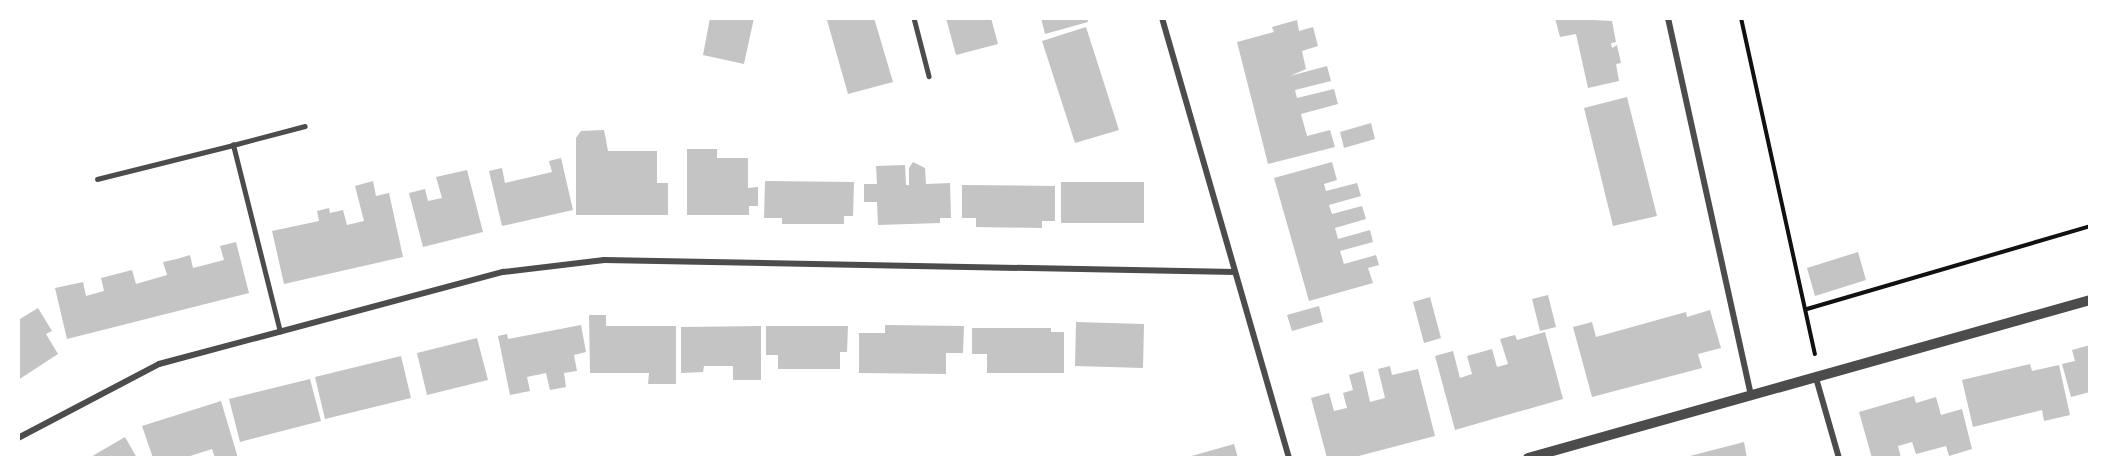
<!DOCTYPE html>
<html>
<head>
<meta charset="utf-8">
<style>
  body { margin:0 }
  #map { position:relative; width:2108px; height:476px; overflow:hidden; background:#fff; font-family:"Open Sans",sans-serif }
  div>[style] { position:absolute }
  .building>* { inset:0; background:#c4c4c4 }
  .path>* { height:4px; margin:-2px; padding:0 2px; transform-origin:2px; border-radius:2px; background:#111 }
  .service>* { height:4.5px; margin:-2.25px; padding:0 2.25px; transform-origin:2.25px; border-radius:2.25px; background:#4c4c4c }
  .minor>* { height:6px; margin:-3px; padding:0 3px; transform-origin:3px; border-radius:3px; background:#4c4c4c }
  .tertiary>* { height:10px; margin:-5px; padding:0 5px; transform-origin:5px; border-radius:5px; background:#4c4c4c }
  span { translate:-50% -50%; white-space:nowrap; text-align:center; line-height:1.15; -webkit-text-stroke:4.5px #fff; paint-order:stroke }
  .frame { position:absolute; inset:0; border:20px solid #fff; pointer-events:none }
</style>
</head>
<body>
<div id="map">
  <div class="building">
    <i style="clip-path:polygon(710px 18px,754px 18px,744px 64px,703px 55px)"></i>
    <i style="clip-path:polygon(874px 18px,893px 82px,848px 94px,827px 20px)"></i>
    <i style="clip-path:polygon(946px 18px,991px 18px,998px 44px,956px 55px)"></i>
    <i style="clip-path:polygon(1041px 18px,1087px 18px,1088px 22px,1045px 34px)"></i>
    <i style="clip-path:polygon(1555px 18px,1612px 21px,1616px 42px,1611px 43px,1612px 48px,1617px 45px,1621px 63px,1616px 64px,1619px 81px,1588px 88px,1576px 34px,1560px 37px)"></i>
    <i style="clip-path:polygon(1297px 20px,1299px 31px,1313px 27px,1318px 46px,1302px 51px,1306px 69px,1290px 76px,1327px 66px,1331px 81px,1295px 90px,1297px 98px,1334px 89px,1338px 104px,1301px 114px,1307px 136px,1330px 130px,1335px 147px,1268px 164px,1237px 42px,1274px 32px,1272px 27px)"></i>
    <i style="clip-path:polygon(1086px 27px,1119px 130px,1075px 143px,1042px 41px)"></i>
    <i style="clip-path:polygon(1627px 97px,1657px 216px,1613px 226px,1584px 108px)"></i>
    <i style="clip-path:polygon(1371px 123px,1375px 139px,1344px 148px,1340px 132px)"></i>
    <i style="clip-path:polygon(604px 130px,608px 151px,657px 151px,657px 183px,668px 183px,668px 215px,576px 215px,576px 138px,581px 131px)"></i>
    <i style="clip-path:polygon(687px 149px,717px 149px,717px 158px,748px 158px,748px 188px,758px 187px,758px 206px,749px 206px,749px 215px,687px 215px)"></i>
    <i style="clip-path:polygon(561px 158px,573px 210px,502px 226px,489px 171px,502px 168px,505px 183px,552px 172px,549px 161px)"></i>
    <i style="clip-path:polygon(913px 162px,925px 168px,926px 184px,950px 183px,951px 218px,940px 218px,940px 223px,878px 225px,877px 202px,864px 202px,864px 184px,877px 184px,876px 166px,905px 165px,906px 185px,909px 185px,909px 168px)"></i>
    <i style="clip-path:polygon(1332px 162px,1337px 180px,1324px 184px,1326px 191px,1357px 183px,1361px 196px,1329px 205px,1332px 214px,1362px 206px,1366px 219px,1335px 228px,1338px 239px,1370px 230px,1373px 242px,1340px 251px,1344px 264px,1376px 255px,1379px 265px,1368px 268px,1373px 283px,1309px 301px,1274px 178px)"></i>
    <i style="clip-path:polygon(467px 170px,483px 232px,423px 247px,409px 193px,425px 189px,428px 201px,442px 198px,436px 177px)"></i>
    <i style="clip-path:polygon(373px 181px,376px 196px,389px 193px,403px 257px,284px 284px,272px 231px,319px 221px,317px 211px,329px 208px,330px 213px,343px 210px,347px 225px,364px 221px,355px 186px)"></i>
    <i style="clip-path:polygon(765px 181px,854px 182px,853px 216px,844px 216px,844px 224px,782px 224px,782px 218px,764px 218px)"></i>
    <i style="clip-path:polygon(1061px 182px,1144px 182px,1144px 223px,1061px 223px)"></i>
    <i style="clip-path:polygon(962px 185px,1055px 186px,1055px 221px,1042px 221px,1042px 228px,976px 227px,976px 218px,962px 218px)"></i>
    <i style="clip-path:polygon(236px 242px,249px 293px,67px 339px,55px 288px,83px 282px,86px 296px,104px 291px,101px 278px,132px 270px,136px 284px,167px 275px,163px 262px,177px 259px,190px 255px,193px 268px,224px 260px,220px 246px)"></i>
    <i style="clip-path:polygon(1858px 252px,1866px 280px,1815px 296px,1807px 268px)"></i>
    <i style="clip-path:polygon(1548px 295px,1556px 327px,1540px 331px,1532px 299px)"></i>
    <i style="clip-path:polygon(1430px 297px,1441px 338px,1424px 343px,1413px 302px)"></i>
    <i style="clip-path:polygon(1319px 306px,1323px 322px,1292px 331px,1287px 315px)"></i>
    <i style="clip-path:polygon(38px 308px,52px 331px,46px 334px,58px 354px,18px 380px,18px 315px,20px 319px)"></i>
    <i style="clip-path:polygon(1710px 310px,1721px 348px,1698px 354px,1702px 368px,1592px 397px,1573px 327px,1592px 322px,1596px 337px,1686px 312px,1687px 317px)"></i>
    <i style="clip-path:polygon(589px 315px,606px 315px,606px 326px,676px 326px,676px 384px,648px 384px,649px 373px,590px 373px)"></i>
    <i style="clip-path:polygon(1076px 322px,1144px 324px,1143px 368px,1075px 366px)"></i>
    <i style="clip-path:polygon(581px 325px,586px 352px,574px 355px,577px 371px,564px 373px,566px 387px,550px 390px,546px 373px,527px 377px,530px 391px,510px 395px,498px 336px,507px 334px,508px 339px)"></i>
    <i style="clip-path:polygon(885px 325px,964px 326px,963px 353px,946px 353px,946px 374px,859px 373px,859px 333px,885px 333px)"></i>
    <i style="clip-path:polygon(761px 326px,761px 380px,733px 380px,733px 366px,704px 366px,703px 372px,681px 373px,681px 327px)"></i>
    <i style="clip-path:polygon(766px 326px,848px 326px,847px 352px,840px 352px,840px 369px,778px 369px,778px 355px,766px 355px)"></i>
    <i style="clip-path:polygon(972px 328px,1051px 328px,1051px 332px,1064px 332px,1064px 373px,987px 373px,987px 354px,972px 354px)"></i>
    <i style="clip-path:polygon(1545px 332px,1563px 399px,1455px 430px,1435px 356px,1453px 351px,1460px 378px,1472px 374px,1467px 356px,1492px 349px,1497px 367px,1508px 364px,1500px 339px,1515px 335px,1517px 340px)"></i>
    <i style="clip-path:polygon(477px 338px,488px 380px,427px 395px,417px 353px)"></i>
    <i style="clip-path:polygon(2090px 345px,2090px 392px,2071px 397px,2062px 364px,2075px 361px,2072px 350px)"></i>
    <i style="clip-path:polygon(401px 356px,411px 398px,325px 419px,315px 377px)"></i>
    <i style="clip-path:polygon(2030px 364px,2032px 371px,2059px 365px,2070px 415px,2044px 421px,2042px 410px,1973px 427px,1962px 380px)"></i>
    <i style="clip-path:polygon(1390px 366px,1392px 375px,1418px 369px,1435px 436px,1351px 458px,1327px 458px,1311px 398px,1329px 393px,1334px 411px,1347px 408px,1343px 393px,1353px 390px,1349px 375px,1363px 371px,1370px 402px,1385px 398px,1378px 369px)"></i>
    <i style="clip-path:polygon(310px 379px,321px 421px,240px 442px,229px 399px)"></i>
    <i style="clip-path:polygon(1914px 396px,1916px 403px,1936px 397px,1941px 415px,1962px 409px,1972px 449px,1949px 456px,1946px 446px,1916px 454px,1912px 442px,1898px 446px,1901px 458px,1872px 458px,1859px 412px)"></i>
    <i style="clip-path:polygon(221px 401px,238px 458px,215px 458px,212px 449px,184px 458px,153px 458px,142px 426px)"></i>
    <i style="clip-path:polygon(125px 437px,137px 458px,89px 458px)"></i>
    <i style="clip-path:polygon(1744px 442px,1747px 458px,1687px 458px,1686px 457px)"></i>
    <i style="clip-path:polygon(1234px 444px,1238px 458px,1188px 458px,1188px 457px)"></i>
  </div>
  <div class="path">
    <i style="left:1741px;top:18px;width:344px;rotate:77.6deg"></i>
    <i style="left:1807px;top:309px;width:295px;rotate:-16.3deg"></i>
  </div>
  <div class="service">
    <i style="left:914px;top:18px;width:60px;rotate:75.5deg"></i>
    <i style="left:97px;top:179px;width:140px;rotate:-14deg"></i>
    <i style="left:280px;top:332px;width:193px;rotate:-104.1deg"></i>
    <i style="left:233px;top:145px;width:74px;rotate:-14.8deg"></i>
  </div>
  <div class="minor">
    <i style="left:1162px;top:18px;width:458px;rotate:73.9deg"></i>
    <i style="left:1668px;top:18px;width:385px;rotate:77.6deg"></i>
    <i style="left:1816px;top:378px;width:83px;rotate:74deg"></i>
    <i style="left:18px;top:438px;width:159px;rotate:-27.7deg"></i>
    <i style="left:159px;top:364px;width:356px;rotate:-15deg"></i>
    <i style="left:503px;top:272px;width:102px;rotate:-6.8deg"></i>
    <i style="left:604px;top:260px;width:631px;rotate:1.09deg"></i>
  </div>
  <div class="tertiary">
    <i style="left:1528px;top:458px;width:584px;rotate:-15.7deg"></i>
  </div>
  <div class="frame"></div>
</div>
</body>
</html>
